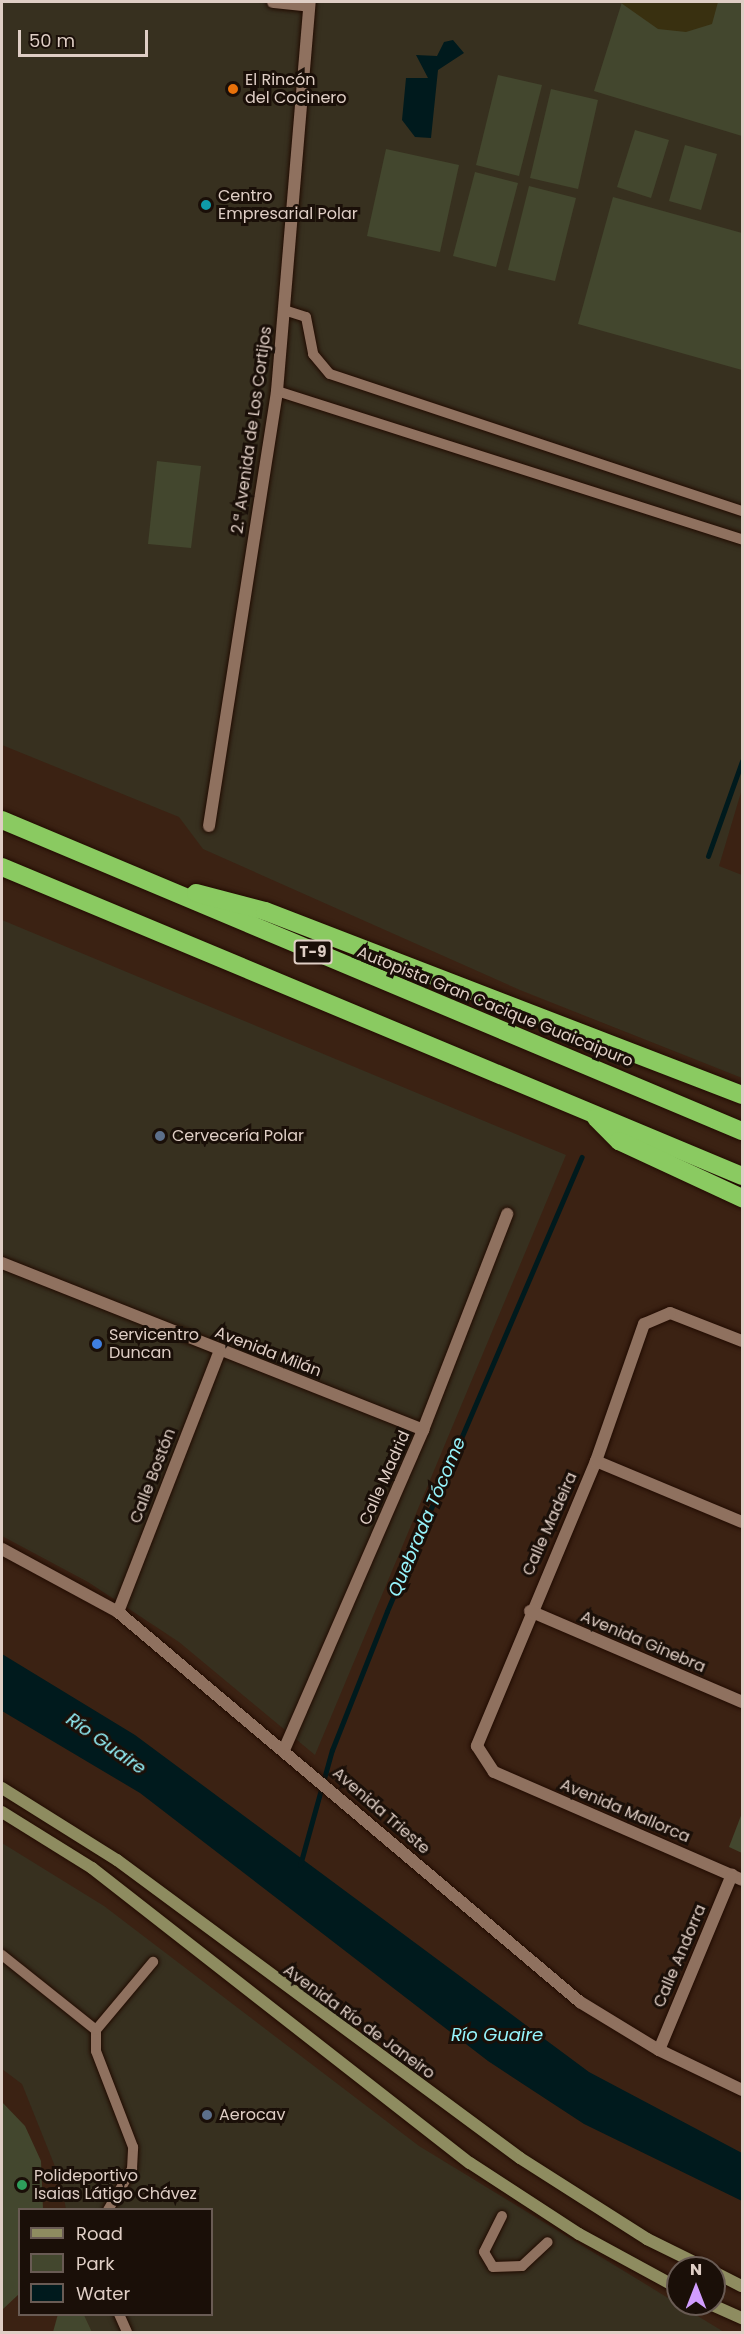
<!DOCTYPE html>
<html>
<head>
<meta charset="utf-8">
<style>
  body { margin:0 }
  #map { position:relative; width:744px; height:2334px; overflow:hidden; background:#3b2213; font-family:Poppins,sans-serif }
  div>[style] { position:absolute }
  .industrial>* { inset:0; background:#37301f }
  .green>* { inset:0; background:#43472e }
  .sand>* { inset:0; background:#393010 }
  .water>* { inset:0; background:#001a1d }
  .stream>* { height:5px; margin:-2.5px; padding:0 2.5px; transform-origin:2.5px; border-radius:2.5px; background:#001a1d }
  .roads { filter:drop-shadow(0 0 2px #210b00) drop-shadow(0 0 2px #210b00) }
  .lane>* { height:10px; margin:-5px; padding:0 5px; transform-origin:5px; border-radius:5px; background:#8f715f }
  .street>* { height:12px; margin:-6px; padding:0 6px; transform-origin:6px; border-radius:6px; background:#8f715f }
  .secondary>* { height:12px; margin:-6px; padding:0 6px; transform-origin:6px; border-radius:6px; background:#8e8c60 }
  .highway>* { height:18px; margin:-9px; padding:0 9px; transform-origin:9px; border-radius:9px; background:#8aca61 }
  .dots>* { width:16px; height:16px; translate:-50% -50%; box-sizing:border-box; border:3px solid #1a0f08; border-radius:50% }
  span { translate:-50% -50%; white-space:nowrap; text-align:center; line-height:1.15; -webkit-text-stroke:6px #1a0f08; paint-order:stroke }
  .shield-label span { padding:2px 4px; background:#1a0f08; border:2px solid; border-radius:4px; -webkit-text-stroke-width:0 }
  .shield-label { font-size:15px; color:#dfcec5; font-weight:700 }
  .poi-label { font-size:16px; color:#dfcec5 }
  .left { translate:0 -50%; text-align:left }
  .street-label { font-size:16px; color:#dfcec5 }
  .water-label { font-size:18px; color:#96f4fc; font-style:italic }
  .frame { position:absolute; inset:0; border:3px solid #dfcec5; pointer-events:none }
  .legend { position:absolute; left:18px; top:2208px; width:195px; height:108px; box-sizing:border-box; background:#1a0f08; border:2px solid #695b54; margin:0; padding:8px 10px; list-style:none; font-size:18px; color:#dfcec5 }
  .legend li { display:flex; align-items:center; gap:12px; height:30px }
  .legend b { width:30px; border:2px solid #695b54 }
  .north { position:absolute; left:666px; top:2256px; width:60px; height:60px; box-sizing:border-box; background:#1a0f08; border:2px solid #695b54; border-radius:50%; rotate:0deg; font-size:16px; font-weight:700; line-height:24px; text-align:center; color:#dfcec5 }
  .north::after { content:''; display:block; margin:auto; width:21px; height:27px; background:#d19dfe; clip-path:polygon(50% 0,100% 100%,50% 72%,0 100%) }
  .scale { position:absolute; left:18px; top:30px; width:130px; height:27px; box-sizing:border-box; border:3px solid #dfcec5; border-top:0; padding-left:8px; font-size:18px; line-height:21px; white-space:nowrap; color:#dfcec5; -webkit-text-stroke:4px #1a0f08; paint-order:stroke }
</style>
</head>
<body>
<div id="map">
  <div class="industrial">
    <i style="clip-path:polygon(2px 2px,742px 2px,742px 789px,719px 866px,742px 875px,742px 1078px,520px 990px,203px 849px,179px 817px,2px 745px)"></i>
    <i style="clip-path:polygon(2px 920px,566px 1155px,315px 1755px,179px 1642px,88px 1582px,2px 1536px)"></i>
    <i style="clip-path:polygon(2px 1843px,104px 1906px,419px 2146px,724px 2332px,92px 2332px,84px 2315px,212px 2314px,212px 2210px,66px 2209px,60px 2179px,22px 2084px,2px 2069px)"></i>
  </div>
  <div class="green">
    <i style="clip-path:polygon(622px 2px,742px 2px,742px 136px,594px 91px)"></i>
    <i style="clip-path:polygon(498px 75px,542px 85px,519px 176px,476px 165px)"></i>
    <i style="clip-path:polygon(551px 89px,598px 100px,578px 189px,530px 178px)"></i>
    <i style="clip-path:polygon(635px 130px,669px 140px,651px 198px,617px 187px)"></i>
    <i style="clip-path:polygon(685px 145px,717px 154px,701px 210px,669px 201px)"></i>
    <i style="clip-path:polygon(386px 149px,459px 165px,440px 252px,367px 236px)"></i>
    <i style="clip-path:polygon(475px 172px,518px 183px,496px 267px,453px 256px)"></i>
    <i style="clip-path:polygon(529px 186px,576px 198px,555px 281px,508px 270px)"></i>
    <i style="clip-path:polygon(613px 197px,742px 233px,742px 370px,578px 324px)"></i>
    <i style="clip-path:polygon(157px 461px,201px 466px,191px 548px,148px 544px)"></i>
    <i style="clip-path:polygon(742px 1813px,742px 1853px,729px 1847px)"></i>
    <i style="clip-path:polygon(2px 2102px,25px 2126px,41px 2161px,43px 2209px,20px 2210px,19px 2294px,2px 2310px)"></i>
    <i style="clip-path:polygon(58px 2314px,84px 2315px,92px 2332px,53px 2332px)"></i>
  </div>
  <div class="sand">
    <i style="clip-path:polygon(718px 2px,712px 24px,686px 32px,658px 29px,621px 3px)"></i>
  </div>
  <div class="water">
    <i style="clip-path:polygon(453px 40px,464px 53px,438px 70px,431px 138px,415px 137px,402px 120px,406px 78px,428px 78px,416px 55px,437px 56px,444px 42px)"></i>
    <i style="clip-path:polygon(2px 1654px,135px 1735px,589px 2072px,742px 2153px,742px 2201px,584px 2124px,488px 2061px,140px 1793px,2px 1711px)"></i>
  </div>
  <div class="stream">
    <i style="left:708px;top:856px;width:101px;rotate:-70.3deg"></i>
    <i style="left:300px;top:1865px;width:119px;rotate:-74.5deg"></i>
    <i style="left:332px;top:1750px;width:149px;rotate:-68.4deg"></i>
    <i style="left:387px;top:1611px;width:494px;rotate:-66.8deg"></i>
  </div>
  <div class="roads">
    <div class="lane">
      <i style="left:284px;top:310px;width:23px;rotate:18deg"></i>
      <i style="left:306px;top:317px;width:38px;rotate:79deg"></i>
      <i style="left:313px;top:354px;width:26px;rotate:50deg"></i>
      <i style="left:330px;top:374px;width:434px;rotate:18.4deg"></i>
      <i style="left:277px;top:391px;width:488px;rotate:17.7deg"></i>
      <i style="left:2px;top:1955px;width:120px;rotate:38.6deg"></i>
      <i style="left:108px;top:2210px;width:48px;rotate:-59.7deg"></i>
      <i style="left:132px;top:2169px;width:22px;rotate:-87deg"></i>
      <i style="left:133px;top:2147px;width:103px;rotate:-111.1deg"></i>
      <i style="left:96px;top:2051px;width:21px;rotate:-90deg"></i>
      <i style="left:96px;top:2030px;width:89px;rotate:-50deg"></i>
      <i style="left:502px;top:2216px;width:40px;rotate:116.6deg"></i>
      <i style="left:484px;top:2252px;width:17px;rotate:59deg"></i>
      <i style="left:493px;top:2267px;width:29px;rotate:-2deg"></i>
      <i style="left:522px;top:2266px;width:35px;rotate:-43deg"></i>
      <i style="left:119px;top:2314px;width:20px;rotate:66deg"></i>
    </div>
    <div class="street">
      <i style="left:273px;top:2px;width:36px;rotate:6deg"></i>
      <i style="left:209px;top:826px;width:440px;rotate:-81.1deg"></i>
      <i style="left:277px;top:391px;width:390px;rotate:-85.2deg"></i>
      <i style="left:2px;top:1263px;width:453px;rotate:21.6deg"></i>
      <i style="left:742px;top:1341px;width:77px;rotate:-158.7deg"></i>
      <i style="left:670px;top:1313px;width:28px;rotate:157deg"></i>
      <i style="left:644px;top:1324px;width:145px;rotate:109.3deg"></i>
      <i style="left:596px;top:1461px;width:309px;rotate:112.7deg"></i>
      <i style="left:477px;top:1746px;width:31px;rotate:57deg"></i>
      <i style="left:494px;top:1772px;width:270px;rotate:23.5deg"></i>
      <i style="left:596px;top:1461px;width:158px;rotate:22.7deg"></i>
      <i style="left:2px;top:1549px;width:132px;rotate:28.5deg"></i>
      <i style="left:118px;top:1612px;width:605px;rotate:40.17deg"></i>
      <i style="left:580px;top:2002px;width:92px;rotate:31.3deg"></i>
      <i style="left:659px;top:2050px;width:92px;rotate:25.7deg"></i>
      <i style="left:530px;top:1611px;width:231px;rotate:23.2deg"></i>
      <i style="left:118px;top:1612px;width:280px;rotate:-68.7deg"></i>
      <i style="left:284px;top:1750px;width:349px;rotate:-66.5deg"></i>
      <i style="left:423px;top:1430px;width:232px;rotate:-68.7deg"></i>
      <i style="left:659px;top:2050px;width:190px;rotate:-67.4deg"></i>
    </div>
    <div class="secondary">
      <i style="left:2px;top:1788px;width:136px;rotate:32.1deg"></i>
      <i style="left:117px;top:1860px;width:501px;rotate:36.48deg"></i>
      <i style="left:520px;top:2158px;width:151px;rotate:32.5deg"></i>
      <i style="left:647px;top:2239px;width:66px;rotate:26.2deg"></i>
      <i style="left:2px;top:1812px;width:106px;rotate:31.9deg"></i>
      <i style="left:92px;top:1868px;width:479px;rotate:38deg"></i>
      <i style="left:470px;top:2163px;width:130px;rotate:33.1deg"></i>
      <i style="left:579px;top:2234px;width:113px;rotate:28.6deg"></i>
      <i style="left:714px;top:2272px;width:31px;rotate:27deg"></i>
      <i style="left:710px;top:2304px;width:35px;rotate:24deg"></i>
    </div>
    <div class="highway">
      <i style="left:2px;top:820px;width:803px;rotate:22.8deg"></i>
      <i style="left:2px;top:867px;width:802px;rotate:22.66deg"></i>
      <i style="left:196px;top:893px;width:71px;rotate:14.6deg"></i>
      <i style="left:265px;top:911px;width:511px;rotate:21.09deg"></i>
      <i style="left:596px;top:1118px;width:33px;rotate:45deg"></i>
      <i style="left:619px;top:1141px;width:136px;rotate:24.9deg"></i>
    </div>
  </div>
  <div class="dots">
    <i style="left:233px;top:89px;background:#e8710a"></i>
    <i style="left:206px;top:205px;background:#0f9aa8"></i>
    <i style="left:160px;top:1136px;background:#5c6f8a"></i>
    <i style="left:97px;top:1344px;background:#3f7fe0"></i>
    <i style="left:207px;top:2115px;background:#5c6f8a"></i>
    <i style="left:22px;top:2185px;background:#2e9e5b"></i>
  </div>
  <div class="shield-label">
    <span style="left:313px;top:952px">T-9</span>
  </div>
  <div class="poi-label">
    <span class="left" style="left:245px;top:89px">El Rincón<br>del Cocinero</span>
    <span class="left" style="left:218px;top:205px">Centro<br>Empresarial Polar</span>
    <span class="left" style="left:172px;top:1136px">Cervecería Polar</span>
    <span class="left" style="left:109px;top:1344px">Servicentro<br>Duncan</span>
    <span class="left" style="left:219px;top:2115px">Aerocav</span>
    <span class="left" style="left:34px;top:2185px">Polideportivo<br>Isaias Látigo Chávez</span>
  </div>
  <div class="street-label">
    <span style="left:252px;top:430px;rotate:-82deg">2.ª Avenida de Los Cortijos</span>
    <span style="left:495px;top:1007px;rotate:22deg">Autopista Gran Cacique Guaicaipuro</span>
    <span style="left:268px;top:1352px;rotate:21deg">Avenida Milán</span>
    <span style="left:153px;top:1476px;rotate:-69deg">Calle Bostón</span>
    <span style="left:385px;top:1478px;rotate:-66deg">Calle Madrid</span>
    <span style="left:550px;top:1524px;rotate:-66deg">Calle Madeira</span>
    <span style="left:643px;top:1642px;rotate:23deg">Avenida Ginebra</span>
    <span style="left:381px;top:1811px;rotate:41deg">Avenida Trieste</span>
    <span style="left:625px;top:1811px;rotate:23deg">Avenida Mallorca</span>
    <span style="left:680px;top:1956px;rotate:-67deg">Calle Andorra</span>
    <span style="left:359px;top:2022px;rotate:36deg">Avenida Río de Janeiro</span>
  </div>
  <div class="water-label">
    <span style="left:427px;top:1517px;rotate:-67deg">Quebrada Tócome</span>
    <span style="left:106px;top:1744px;rotate:35deg">Río Guaire</span>
    <span style="left:497px;top:2035px">Río Guaire</span>
  </div>
  <div class="frame"></div>
  <ul class="legend">
  <li><b style="height:8px;background:#8e8c60"></b>Road</li>
  <li><b style="height:16px;background:#43472e"></b>Park</li>
  <li><b style="height:16px;background:#001a1d"></b>Water</li>
  </ul>
  <div class="north">N</div>
  <div class="scale">50 m</div>
</div>
</body>
</html>
